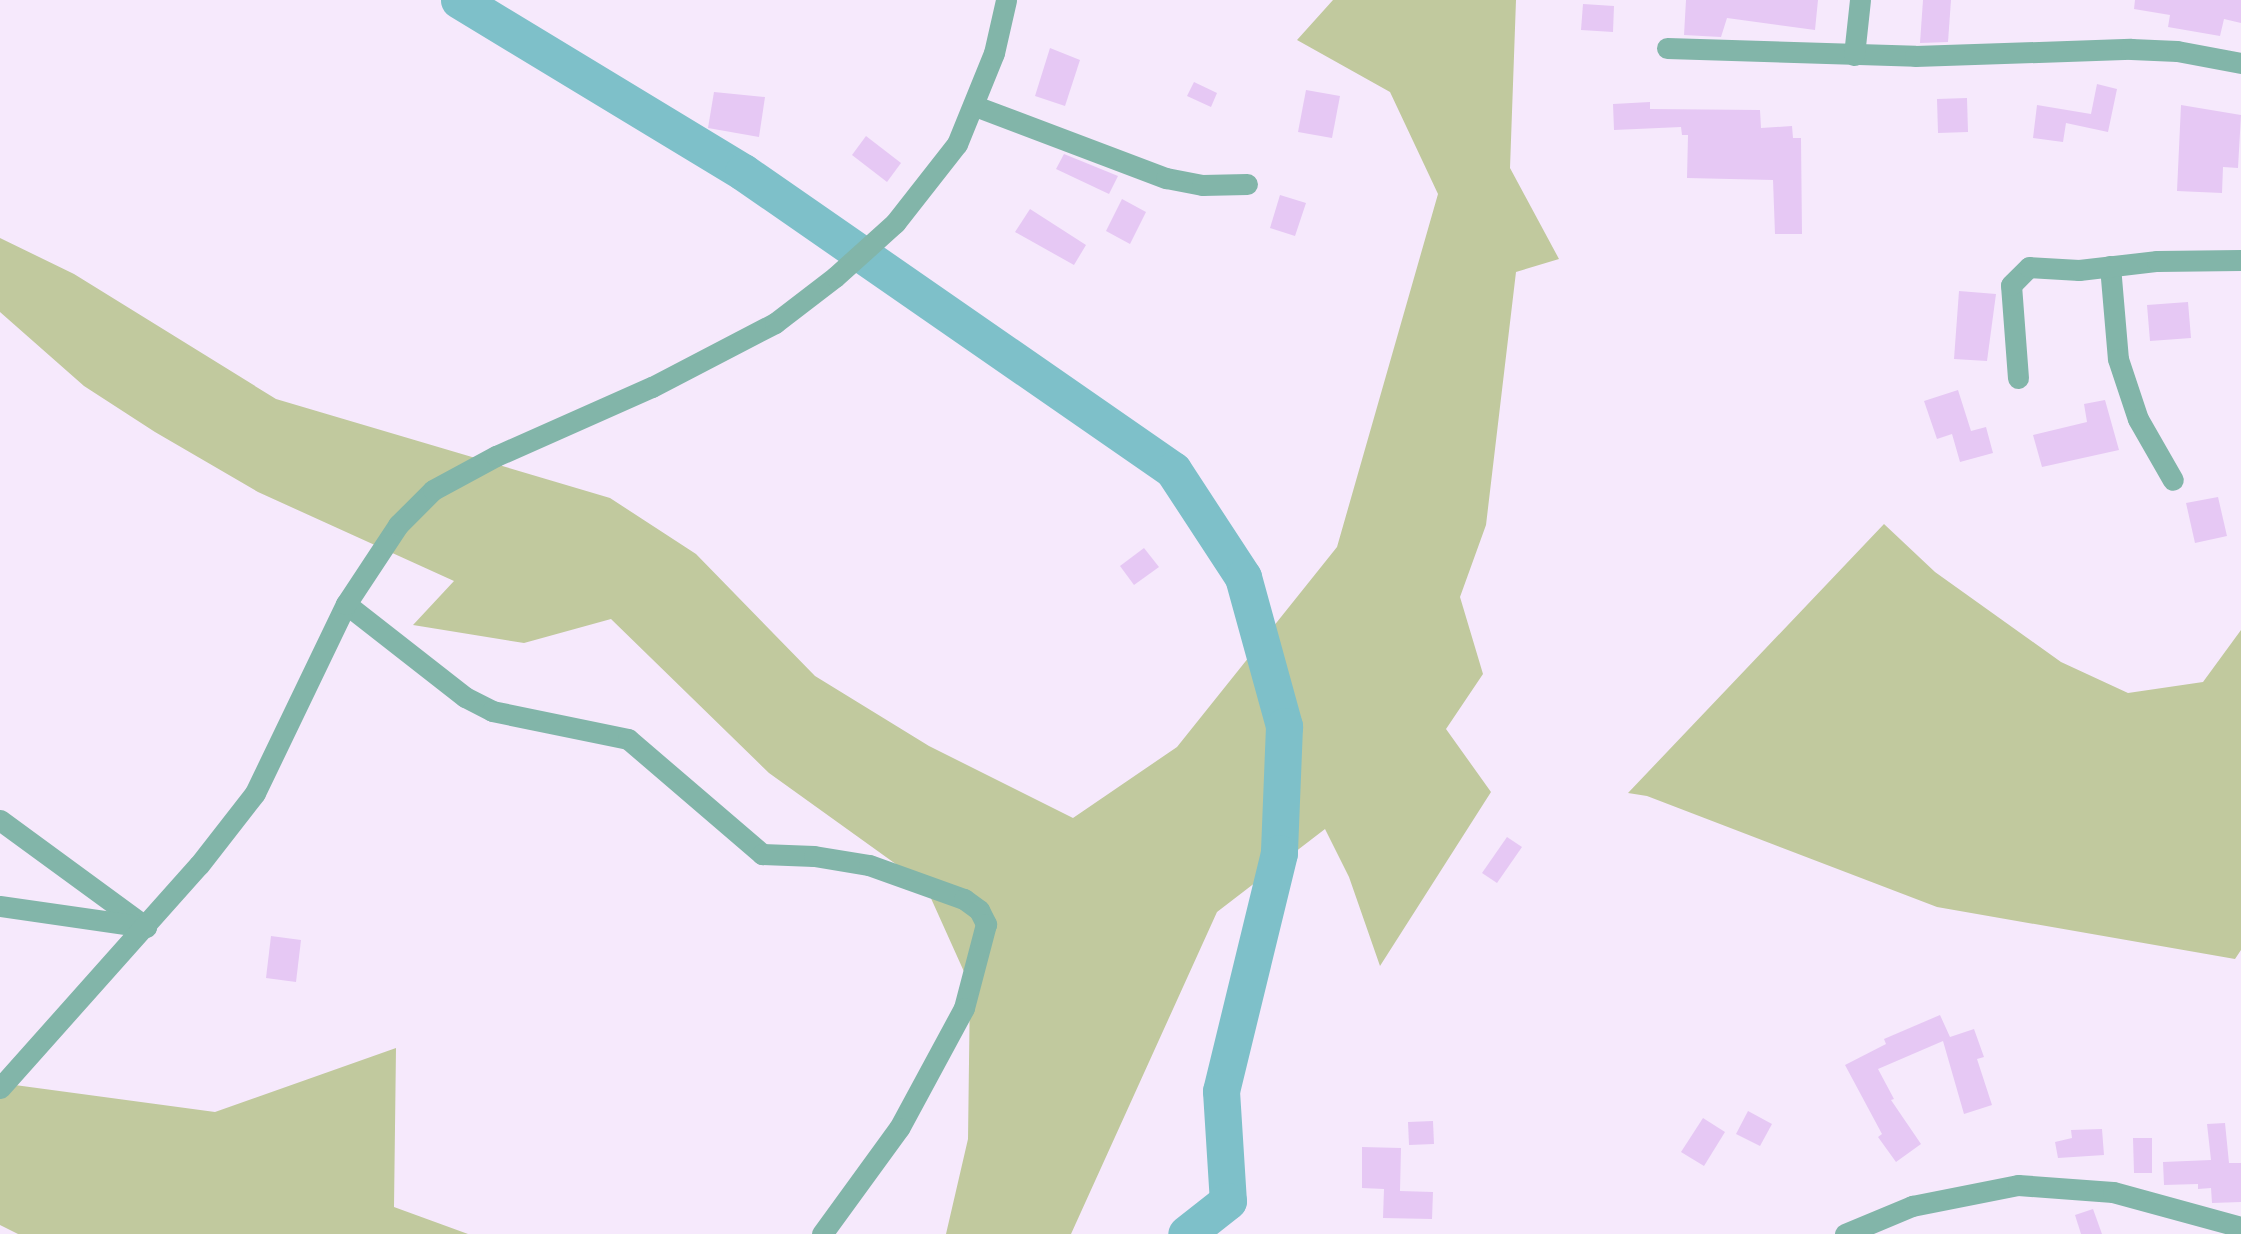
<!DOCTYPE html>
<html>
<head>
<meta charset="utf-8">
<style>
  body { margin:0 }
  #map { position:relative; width:2241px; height:1234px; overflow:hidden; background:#f6e9fc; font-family:Ubuntu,sans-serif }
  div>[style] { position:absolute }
  .green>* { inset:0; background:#c1c99e }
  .river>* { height:37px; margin:-18.5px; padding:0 18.5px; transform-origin:18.5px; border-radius:18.5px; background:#7ec0c9 }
  .building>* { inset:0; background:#e6c8f4 }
  .minor>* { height:21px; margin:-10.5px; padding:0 10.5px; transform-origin:10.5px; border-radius:10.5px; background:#82b5a9 }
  span { translate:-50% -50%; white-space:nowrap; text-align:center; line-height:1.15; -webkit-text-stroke:6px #fff; paint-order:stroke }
</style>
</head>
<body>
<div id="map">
  <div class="green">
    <i style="clip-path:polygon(1333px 0,1516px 0,1510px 168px,1559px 259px,1516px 272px,1486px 525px,1460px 597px,1483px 674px,1446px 729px,1491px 792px,1380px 966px,1349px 877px,1325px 829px,1217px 912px,1071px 1234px,946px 1234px,968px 1139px,970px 985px,925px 885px,769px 773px,611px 619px,524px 643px,413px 625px,454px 581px,258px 492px,155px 432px,84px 386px,0 312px,0 238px,74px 274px,276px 399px,610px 498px,696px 554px,815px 676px,929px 746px,1073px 818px,1177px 747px,1337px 547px,1438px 194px,1390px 92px,1297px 40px)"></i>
    <i style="clip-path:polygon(1884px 524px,1935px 572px,2061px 662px,2128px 693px,2203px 682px,2241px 630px,2241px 950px,2235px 959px,1937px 907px,1647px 796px,1628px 793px)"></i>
    <i style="clip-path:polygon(396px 1048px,394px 1207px,468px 1234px,18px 1234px,0 1225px,0 1083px,215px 1112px)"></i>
  </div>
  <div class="river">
    <i style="left:459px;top:0;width:332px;rotate:31.2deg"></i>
    <i style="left:743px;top:172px;width:523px;rotate:34.72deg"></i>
    <i style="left:1173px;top:470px;width:128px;rotate:56.8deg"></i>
    <i style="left:1243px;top:577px;width:155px;rotate:74.6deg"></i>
    <i style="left:1284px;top:726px;width:127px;rotate:92.3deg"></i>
    <i style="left:1279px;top:853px;width:245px;rotate:103.7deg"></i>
    <i style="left:1221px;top:1091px;width:110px;rotate:86.4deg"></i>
    <i style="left:1228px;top:1201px;width:53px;rotate:141.8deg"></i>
  </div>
  <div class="building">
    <i style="clip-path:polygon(1686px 0,1818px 0,1815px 30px,1727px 18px,1721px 37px,1684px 35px)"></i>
    <i style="clip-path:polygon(1923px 0,1951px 0,1948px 42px,1920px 43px)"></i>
    <i style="clip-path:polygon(2135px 0,2241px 0,2241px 23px,2224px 19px,2220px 36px,2168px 27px,2170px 15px,2134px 9px)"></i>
    <i style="clip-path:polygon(1583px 4px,1614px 6px,1613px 32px,1581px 30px)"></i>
    <i style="clip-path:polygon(1050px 48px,1080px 60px,1065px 106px,1035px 96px)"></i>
    <i style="clip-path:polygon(1194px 82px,1217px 93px,1211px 107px,1187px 96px)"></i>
    <i style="clip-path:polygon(2097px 84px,2117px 89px,2108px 132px,2066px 123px,2063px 142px,2033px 138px,2037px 105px,2091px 114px)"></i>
    <i style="clip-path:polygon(1306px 90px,1340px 96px,1332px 138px,1298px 132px)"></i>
    <i style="clip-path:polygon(714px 92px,765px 97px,759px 137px,708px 128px)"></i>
    <i style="clip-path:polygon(1967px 98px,1968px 132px,1938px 133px,1937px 99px)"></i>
    <i style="clip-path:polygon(1650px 102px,1650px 109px,1760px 110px,1761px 128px,1792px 126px,1793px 138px,1801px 138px,1802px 234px,1775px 234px,1773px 180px,1687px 178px,1688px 135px,1682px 135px,1681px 127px,1614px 130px,1613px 104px)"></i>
    <i style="clip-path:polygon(2181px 105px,2241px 115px,2238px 168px,2223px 167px,2222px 193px,2177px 191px)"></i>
    <i style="clip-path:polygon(866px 136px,901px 163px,887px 182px,852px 155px)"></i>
    <i style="clip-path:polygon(1064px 154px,1118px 176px,1109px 194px,1056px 169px)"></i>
    <i style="clip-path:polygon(1280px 195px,1306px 203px,1295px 236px,1270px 228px)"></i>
    <i style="clip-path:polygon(1122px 199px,1146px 212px,1130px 244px,1106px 231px)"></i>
    <i style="clip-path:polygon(1030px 209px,1086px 245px,1074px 265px,1015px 232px)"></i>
    <i style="clip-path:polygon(1959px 291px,1996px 294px,1987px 361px,1954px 359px)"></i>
    <i style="clip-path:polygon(2188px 302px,2191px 338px,2150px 341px,2147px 305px)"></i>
    <i style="clip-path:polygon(1958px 390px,1971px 431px,1986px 427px,1993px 453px,1960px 462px,1952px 434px,1937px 439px,1924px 401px)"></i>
    <i style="clip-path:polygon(2105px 400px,2119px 450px,2042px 467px,2033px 435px,2087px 422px,2084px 404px)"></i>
    <i style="clip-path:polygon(2218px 497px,2227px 536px,2195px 543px,2186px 503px)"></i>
    <i style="clip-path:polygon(1144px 548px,1159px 567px,1134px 585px,1120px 566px)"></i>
    <i style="clip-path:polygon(1507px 837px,1522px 847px,1497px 883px,1482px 873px)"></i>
    <i style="clip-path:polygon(271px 936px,301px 940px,296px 982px,266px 978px)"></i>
    <i style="clip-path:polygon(1940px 1015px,1950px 1037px,1974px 1029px,1984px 1057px,1977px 1059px,1992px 1105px,1964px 1114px,1943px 1041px,1878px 1069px,1894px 1099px,1891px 1100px,1921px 1144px,1896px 1162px,1878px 1137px,1882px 1134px,1845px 1065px,1886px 1044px,1884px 1039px)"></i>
    <i style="clip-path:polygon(1748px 1111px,1772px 1124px,1760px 1146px,1736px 1134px)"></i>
    <i style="clip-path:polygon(1703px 1118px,1725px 1132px,1704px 1166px,1681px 1152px)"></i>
    <i style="clip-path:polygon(1433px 1121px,1434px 1144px,1409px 1145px,1408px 1122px)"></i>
    <i style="clip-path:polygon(2225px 1123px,2229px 1163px,2241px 1163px,2241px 1202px,2212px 1203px,2211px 1188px,2198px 1189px,2198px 1184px,2164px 1185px,2163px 1162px,2211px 1160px,2207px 1124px)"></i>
    <i style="clip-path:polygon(2102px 1129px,2104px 1155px,2058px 1158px,2055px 1142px,2072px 1138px,2071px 1130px)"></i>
    <i style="clip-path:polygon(2133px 1138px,2152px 1138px,2152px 1173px,2134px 1173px)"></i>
    <i style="clip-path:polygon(1362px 1147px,1401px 1148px,1400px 1191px,1433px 1192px,1432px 1219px,1383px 1218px,1384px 1189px,1362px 1188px)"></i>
    <i style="clip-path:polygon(2093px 1209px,2102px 1234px,2081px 1234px,2075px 1215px)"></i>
  </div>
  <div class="minor">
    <i style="left:1667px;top:48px;width:248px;rotate:1.8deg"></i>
    <i style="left:1915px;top:56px;width:216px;rotate:-1.9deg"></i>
    <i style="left:2131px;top:49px;width:46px;rotate:2.5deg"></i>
    <i style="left:2177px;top:51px;width:65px;rotate:10.6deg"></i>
    <i style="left:1854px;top:55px;width:55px;rotate:-83.8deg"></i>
    <i style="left:975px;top:106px;width:204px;rotate:20.7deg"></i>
    <i style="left:1166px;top:178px;width:37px;rotate:11deg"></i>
    <i style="left:1202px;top:185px;width:45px;rotate:-1.3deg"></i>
    <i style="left:2110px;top:266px;width:93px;rotate:85.1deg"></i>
    <i style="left:2118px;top:359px;width:63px;rotate:71.6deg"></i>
    <i style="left:2138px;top:419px;width:70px;rotate:60.2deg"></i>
    <i style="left:2018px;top:378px;width:93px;rotate:-94.3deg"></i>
    <i style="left:2011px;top:285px;width:25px;rotate:-45deg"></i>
    <i style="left:2029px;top:267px;width:50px;rotate:3.4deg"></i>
    <i style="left:2079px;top:270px;width:79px;rotate:-6.6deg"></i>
    <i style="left:2157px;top:261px;width:84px;rotate:-0.7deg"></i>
    <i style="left:346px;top:604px;width:151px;rotate:38deg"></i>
    <i style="left:465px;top:697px;width:30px;rotate:27deg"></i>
    <i style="left:492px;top:711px;width:139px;rotate:11.6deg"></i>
    <i style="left:628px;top:739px;width:177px;rotate:40.6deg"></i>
    <i style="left:762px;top:854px;width:52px;rotate:2.2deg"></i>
    <i style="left:814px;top:856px;width:56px;rotate:9.3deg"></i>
    <i style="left:869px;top:865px;width:101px;rotate:19.7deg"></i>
    <i style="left:964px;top:899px;width:19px;rotate:36deg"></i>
    <i style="left:979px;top:910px;width:16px;rotate:63deg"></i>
    <i style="left:986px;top:924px;width:87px;rotate:104.7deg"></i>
    <i style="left:964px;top:1008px;width:136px;rotate:118.4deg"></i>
    <i style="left:899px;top:1128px;width:131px;rotate:126deg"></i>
    <i style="left:0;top:820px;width:181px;rotate:36.2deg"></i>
    <i style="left:146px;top:927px;width:148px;rotate:-171.8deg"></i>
    <i style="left:0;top:1088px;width:299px;rotate:-48.3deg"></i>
    <i style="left:199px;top:865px;width:91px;rotate:-52.1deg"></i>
    <i style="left:255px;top:793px;width:210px;rotate:-64.3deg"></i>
    <i style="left:346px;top:604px;width:95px;rotate:-56.6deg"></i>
    <i style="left:398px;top:525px;width:49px;rotate:-45deg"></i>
    <i style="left:433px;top:490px;width:72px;rotate:-28.4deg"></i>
    <i style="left:496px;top:456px;width:171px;rotate:-23.9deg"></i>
    <i style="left:652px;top:387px;width:139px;rotate:-27.5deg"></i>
    <i style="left:775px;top:323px;width:76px;rotate:-37.5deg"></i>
    <i style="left:835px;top:277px;width:81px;rotate:-42deg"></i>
    <i style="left:895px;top:223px;width:100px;rotate:-51.9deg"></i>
    <i style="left:957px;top:144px;width:98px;rotate:-67.9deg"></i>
    <i style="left:994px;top:53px;width:54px;rotate:-77.2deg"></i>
    <i style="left:1845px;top:1234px;width:73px;rotate:-22.7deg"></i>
    <i style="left:1912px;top:1206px;width:108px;rotate:-11.2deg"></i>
    <i style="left:2018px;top:1185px;width:95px;rotate:4.2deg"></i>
    <i style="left:2113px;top:1192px;width:133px;rotate:15.3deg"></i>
  </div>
</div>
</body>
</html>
